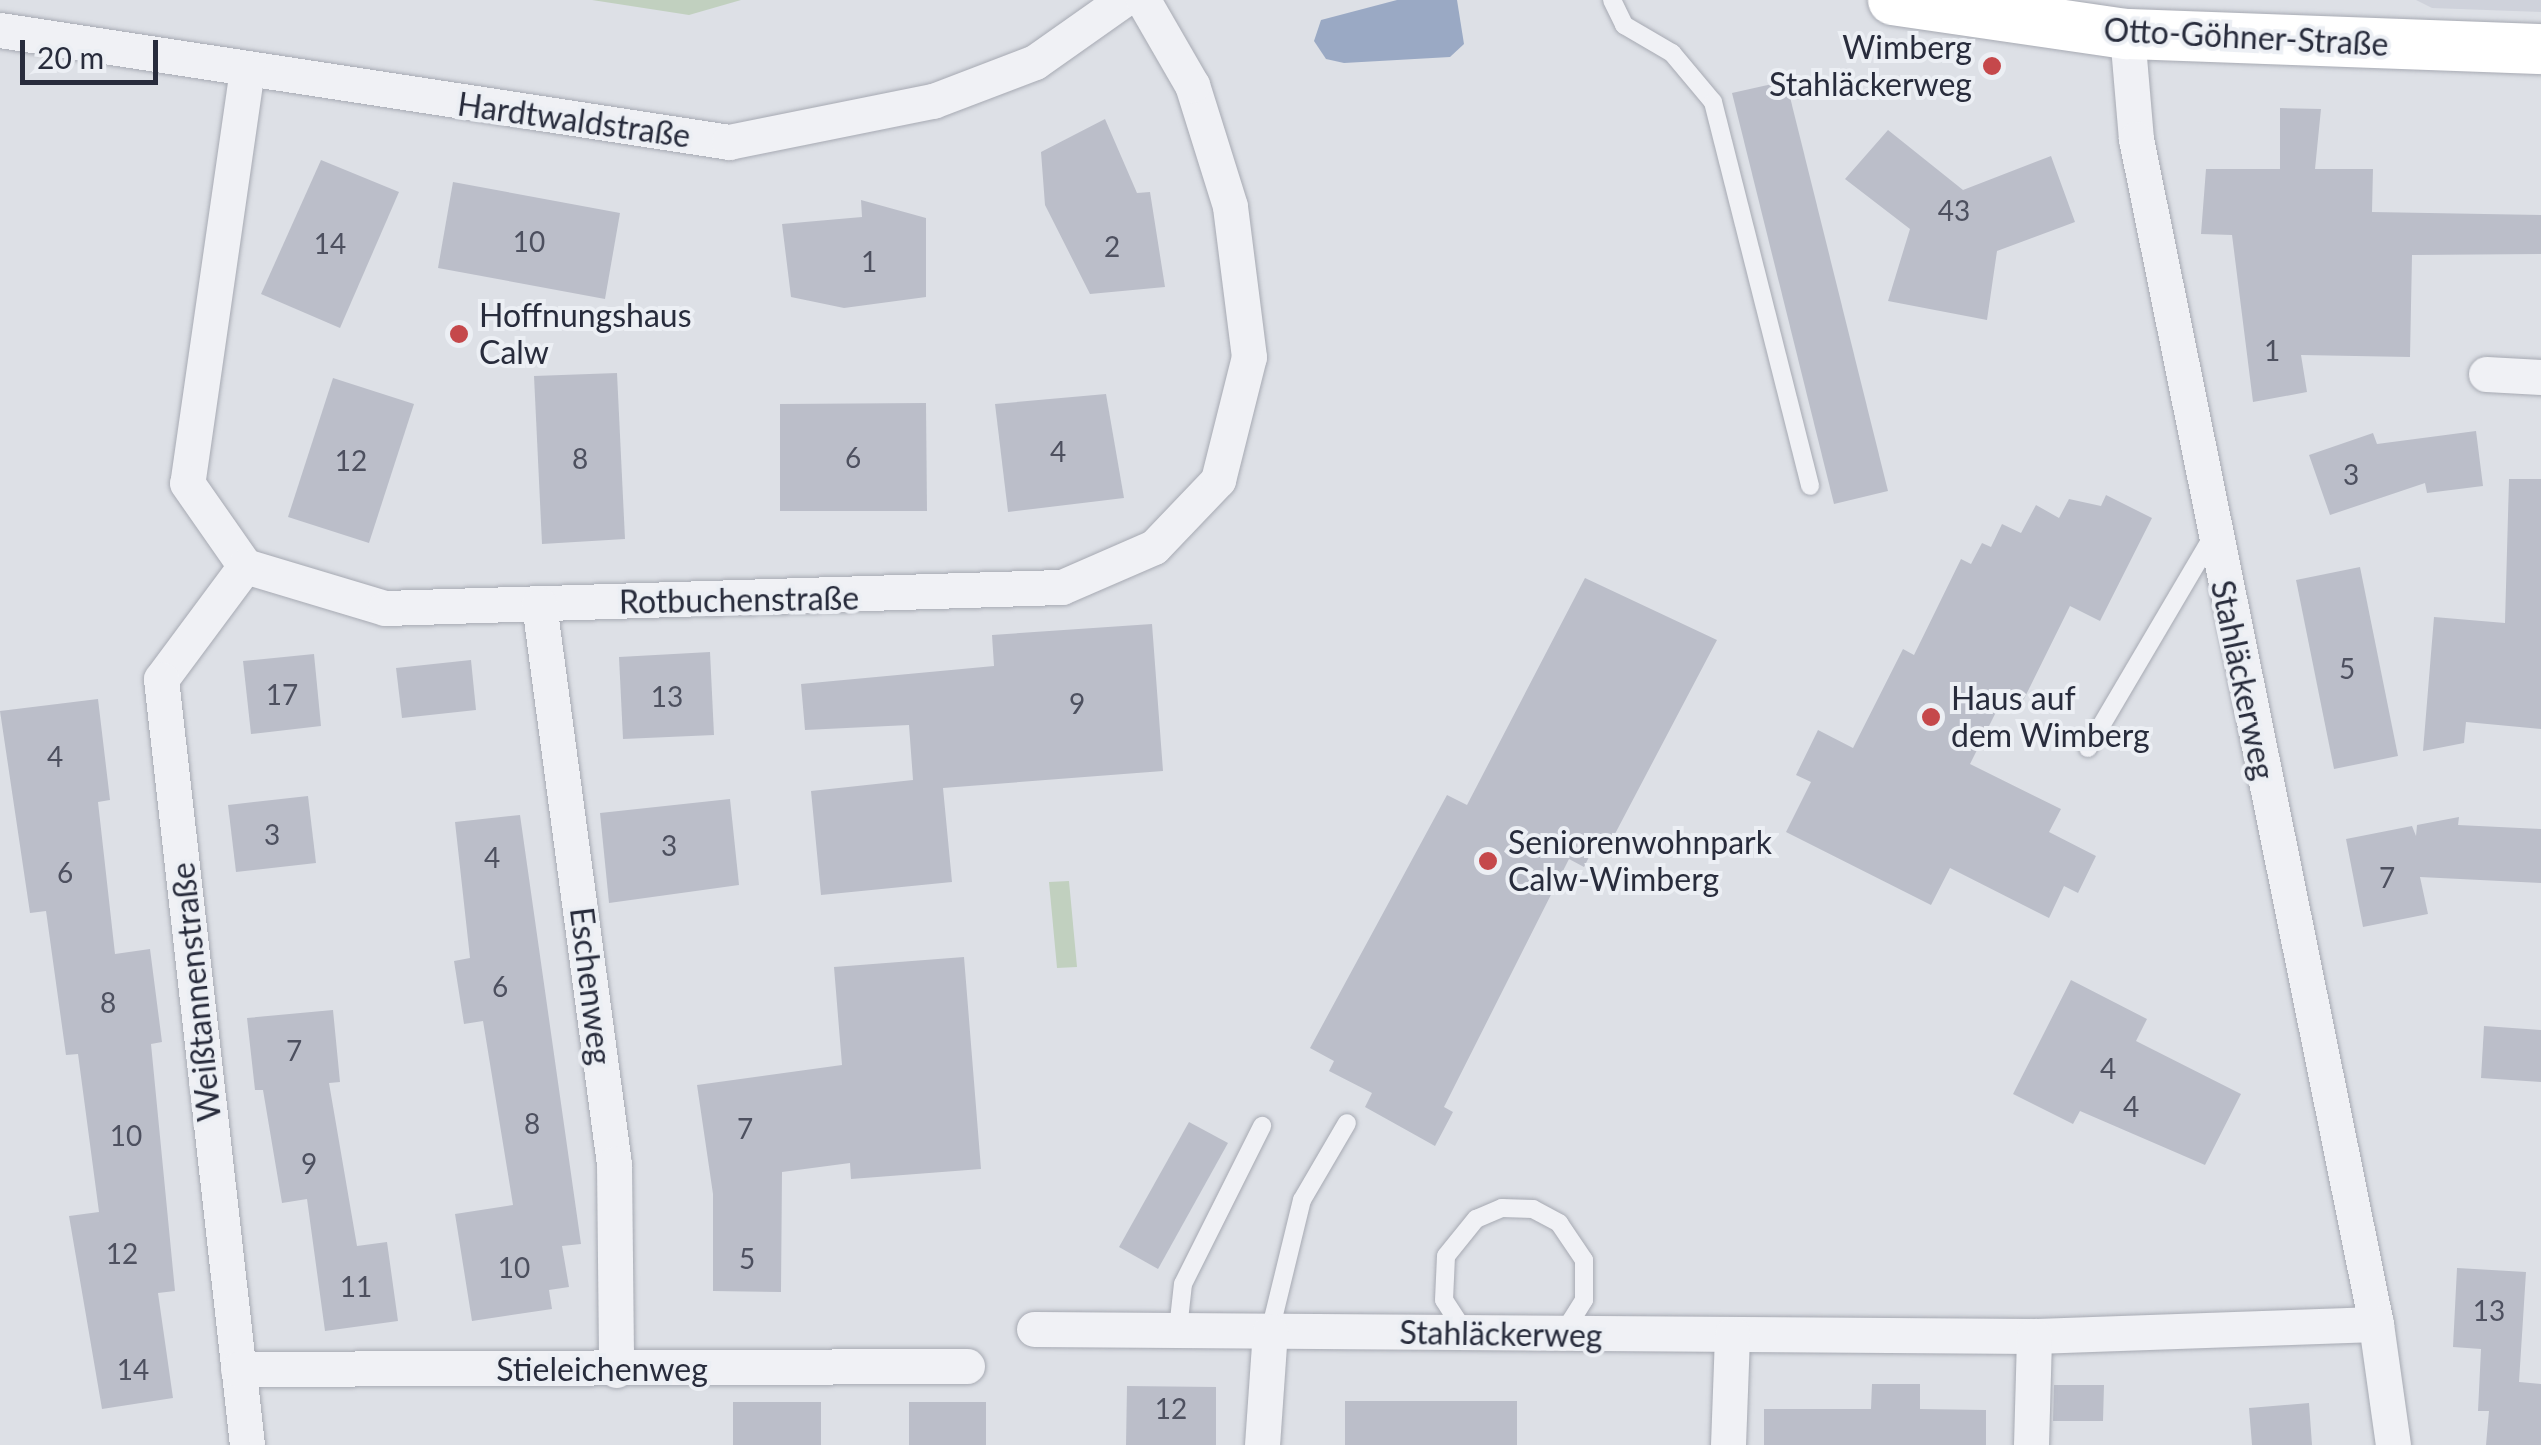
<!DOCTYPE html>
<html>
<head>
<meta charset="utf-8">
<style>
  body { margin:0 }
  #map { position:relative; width:2541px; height:1445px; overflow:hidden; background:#dde0e6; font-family:Lato,sans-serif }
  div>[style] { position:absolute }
  .built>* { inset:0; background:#cfd2db }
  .green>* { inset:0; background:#c1d0bf }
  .water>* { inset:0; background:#9aa9c4 }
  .building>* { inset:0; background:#bbbec9 }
  .roads { filter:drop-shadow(0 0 2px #a7aab3) drop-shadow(0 0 2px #a7aab3) }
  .lane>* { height:18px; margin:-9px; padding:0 9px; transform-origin:9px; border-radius:9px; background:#f0f1f5 }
  .street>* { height:35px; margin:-17.5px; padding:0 17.5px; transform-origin:17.5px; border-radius:17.5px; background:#f0f1f5 }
  .secondary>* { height:50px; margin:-25px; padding:0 25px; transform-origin:25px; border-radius:25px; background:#fff }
  .dots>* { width:28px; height:28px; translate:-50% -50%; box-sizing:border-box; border:5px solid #eceff4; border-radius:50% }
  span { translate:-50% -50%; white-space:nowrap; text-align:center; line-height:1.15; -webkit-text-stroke:8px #eceff4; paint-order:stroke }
  .number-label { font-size:28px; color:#4d505f }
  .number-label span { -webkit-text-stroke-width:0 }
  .street-label { font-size:32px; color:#282c3c }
  .poi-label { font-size:32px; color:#282c3c }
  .right { translate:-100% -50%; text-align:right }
  .left { translate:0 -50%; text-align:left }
  .scale { position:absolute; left:20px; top:40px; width:138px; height:45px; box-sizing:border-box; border:5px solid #282c3c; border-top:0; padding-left:12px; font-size:30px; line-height:35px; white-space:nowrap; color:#282c3c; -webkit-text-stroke:8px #eceff4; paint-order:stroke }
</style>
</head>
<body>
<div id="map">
  <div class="built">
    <i style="clip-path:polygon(2416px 0,2541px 0,2541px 12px,2432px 8px)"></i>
  </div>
  <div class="green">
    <i style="clip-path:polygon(592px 0,741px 0,689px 15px)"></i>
    <i style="clip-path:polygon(1069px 881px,1077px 967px,1057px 968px,1049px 882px)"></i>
  </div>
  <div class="water">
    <i style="clip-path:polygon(1397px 0,1457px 0,1464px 44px,1450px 57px,1344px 63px,1326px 59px,1314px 41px,1321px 20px)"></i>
  </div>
  <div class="building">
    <i style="clip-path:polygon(1786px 81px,1888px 491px,1834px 504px,1732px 93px)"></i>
    <i style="clip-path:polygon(2280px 108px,2321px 109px,2315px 169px,2373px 169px,2372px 212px,2541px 215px,2541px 254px,2412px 255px,2410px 357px,2301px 355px,2307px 392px,2253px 402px,2232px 235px,2201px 234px,2206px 169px,2280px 169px)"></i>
    <i style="clip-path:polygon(1105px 119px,1137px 193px,1150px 192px,1165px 287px,1090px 294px,1045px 205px,1041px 152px)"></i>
    <i style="clip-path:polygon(1888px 130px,1963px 190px,2051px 156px,2075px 222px,1997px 251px,1987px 320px,1888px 301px,1910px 229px,1845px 179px)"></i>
    <i style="clip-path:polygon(321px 160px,399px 192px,340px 328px,261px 294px)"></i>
    <i style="clip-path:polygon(453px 182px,620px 213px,605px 299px,438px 268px)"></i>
    <i style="clip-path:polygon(861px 200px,926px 218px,926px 297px,844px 308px,791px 297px,782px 224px,862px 217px)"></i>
    <i style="clip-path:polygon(617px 373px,625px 539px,542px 544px,534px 376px)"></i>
    <i style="clip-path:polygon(333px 378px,414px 404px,369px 543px,288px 517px)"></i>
    <i style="clip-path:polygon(1106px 394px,1124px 498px,1008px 512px,995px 404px)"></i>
    <i style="clip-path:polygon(926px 403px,927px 511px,780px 511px,780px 404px)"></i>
    <i style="clip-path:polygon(2476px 431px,2483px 486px,2427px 493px,2425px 483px,2330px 515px,2309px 455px,2373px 433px,2377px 444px)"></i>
    <i style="clip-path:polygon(2509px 479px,2541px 479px,2541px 729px,2466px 722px,2464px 743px,2423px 751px,2434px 617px,2505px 623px)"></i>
    <i style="clip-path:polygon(2106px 495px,2152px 518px,2100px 621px,2070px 606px,2021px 705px,2004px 696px,1970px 764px,2061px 809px,2049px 832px,2096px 856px,2078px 893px,2064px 886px,2049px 918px,1950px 868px,1931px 905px,1786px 832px,1811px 782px,1796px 775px,1818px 730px,1853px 748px,1903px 649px,1914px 655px,1961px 559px,1971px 564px,1982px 543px,1991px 547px,2002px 524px,2021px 533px,2036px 505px,2059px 518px,2069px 499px,2101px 506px)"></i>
    <i style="clip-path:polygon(2360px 567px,2398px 756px,2334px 769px,2296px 580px)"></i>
    <i style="clip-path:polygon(1585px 578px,1717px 640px,1607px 849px,1596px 843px,1584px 867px,1569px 859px,1444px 1107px,1453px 1112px,1435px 1146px,1365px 1107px,1372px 1093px,1329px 1071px,1334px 1061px,1310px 1048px,1447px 795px,1467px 805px)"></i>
    <i style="clip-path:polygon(1152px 624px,1163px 771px,943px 788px,952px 882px,821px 895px,811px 791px,913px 780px,909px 725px,805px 730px,801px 684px,994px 666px,992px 635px)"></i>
    <i style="clip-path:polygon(710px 652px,714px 735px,623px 739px,619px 657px)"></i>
    <i style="clip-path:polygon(314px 654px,321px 726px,251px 734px,243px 661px)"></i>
    <i style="clip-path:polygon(471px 660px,476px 710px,402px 718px,396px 668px)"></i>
    <i style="clip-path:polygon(98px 699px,110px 800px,98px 802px,115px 954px,150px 949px,162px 1042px,151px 1044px,175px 1291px,158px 1293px,173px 1398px,102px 1409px,69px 1216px,99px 1212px,78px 1054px,66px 1055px,46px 911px,30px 913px,0 711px)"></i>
    <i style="clip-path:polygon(308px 796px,316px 863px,236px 872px,228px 805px)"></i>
    <i style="clip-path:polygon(730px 799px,739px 885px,609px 903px,600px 813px)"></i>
    <i style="clip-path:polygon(520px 815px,581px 1244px,562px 1246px,569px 1287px,549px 1290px,552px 1309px,472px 1321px,455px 1214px,513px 1205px,483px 1021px,464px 1024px,454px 961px,470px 958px,455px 822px)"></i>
    <i style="clip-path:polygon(2459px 817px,2458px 825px,2541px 829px,2541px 883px,2420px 877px,2428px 914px,2363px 927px,2346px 839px,2412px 826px,2416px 836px,2417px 825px)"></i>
    <i style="clip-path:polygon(964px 957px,981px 1169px,851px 1179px,850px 1163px,782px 1172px,781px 1292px,713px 1291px,713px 1194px,697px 1085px,842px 1065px,834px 967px)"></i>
    <i style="clip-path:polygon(2071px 980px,2147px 1019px,2136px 1041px,2241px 1094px,2205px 1165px,2080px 1111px,2073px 1124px,2013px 1094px)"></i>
    <i style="clip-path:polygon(333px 1010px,340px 1082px,329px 1083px,357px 1246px,387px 1242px,398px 1321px,325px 1331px,307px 1199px,282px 1203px,263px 1090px,255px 1090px,247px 1018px)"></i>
    <i style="clip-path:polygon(2484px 1026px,2541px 1030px,2541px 1082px,2481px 1078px)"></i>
    <i style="clip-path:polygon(1189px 1122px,1228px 1143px,1158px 1269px,1119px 1247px)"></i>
    <i style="clip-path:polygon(2457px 1268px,2526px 1272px,2519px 1382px,2541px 1384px,2541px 1445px,2486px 1445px,2489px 1411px,2478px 1411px,2481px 1349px,2453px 1347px)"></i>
    <i style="clip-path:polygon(1872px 1384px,1920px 1384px,1920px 1409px,1986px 1410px,1986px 1445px,1764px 1445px,1764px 1409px,1871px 1409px)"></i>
    <i style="clip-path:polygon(2054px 1385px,2104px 1385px,2103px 1421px,2053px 1421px)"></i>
    <i style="clip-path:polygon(1127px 1386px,1216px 1387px,1216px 1445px,1126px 1445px)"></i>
    <i style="clip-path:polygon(1345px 1401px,1517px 1401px,1517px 1445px,1345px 1445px)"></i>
    <i style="clip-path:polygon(733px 1402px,821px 1402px,821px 1445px,733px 1445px)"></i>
    <i style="clip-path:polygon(909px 1402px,986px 1402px,986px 1445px,909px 1445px)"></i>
    <i style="clip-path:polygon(2309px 1403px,2312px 1445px,2252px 1445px,2249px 1408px)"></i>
  </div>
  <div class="roads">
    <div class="lane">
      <i style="left:1612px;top:0;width:28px;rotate:64deg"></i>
      <i style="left:1624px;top:25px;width:56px;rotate:30.3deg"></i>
      <i style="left:1672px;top:53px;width:64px;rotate:50.1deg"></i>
      <i style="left:1713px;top:102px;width:396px;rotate:75.8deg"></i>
      <i style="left:2088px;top:748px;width:246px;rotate:-59.5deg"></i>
      <i style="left:1178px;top:1329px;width:45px;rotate:-83.7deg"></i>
      <i style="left:1183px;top:1284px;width:177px;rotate:-63.4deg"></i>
      <i style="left:1270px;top:1331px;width:135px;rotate:-76.3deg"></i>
      <i style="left:1302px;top:1200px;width:89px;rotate:-59.7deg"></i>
      <i style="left:1466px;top:1334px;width:40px;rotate:-122.9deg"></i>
      <i style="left:1444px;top:1300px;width:44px;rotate:-87.4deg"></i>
      <i style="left:1446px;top:1256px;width:48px;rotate:-51deg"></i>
      <i style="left:1476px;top:1219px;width:28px;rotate:-23deg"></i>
      <i style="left:1502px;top:1208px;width:31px;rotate:2deg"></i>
      <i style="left:1533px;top:1209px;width:30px;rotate:28deg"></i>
      <i style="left:1559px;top:1223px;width:45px;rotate:56deg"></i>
      <i style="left:1584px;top:1260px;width:40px;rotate:90deg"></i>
      <i style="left:1584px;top:1300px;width:39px;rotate:122deg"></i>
    </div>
    <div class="street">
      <i style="left:0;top:30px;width:738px;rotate:8.73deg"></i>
      <i style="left:729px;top:142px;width:208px;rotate:-11.4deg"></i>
      <i style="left:933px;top:101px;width:109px;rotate:-20.9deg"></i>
      <i style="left:1035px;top:62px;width:108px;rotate:-35.2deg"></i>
      <i style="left:2127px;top:34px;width:105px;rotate:85.1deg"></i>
      <i style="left:2136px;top:139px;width:1209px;rotate:78.55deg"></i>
      <i style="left:2376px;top:1324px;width:122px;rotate:82deg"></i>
      <i style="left:247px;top:69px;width:418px;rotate:98.2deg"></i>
      <i style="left:187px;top:483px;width:101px;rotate:55.1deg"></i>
      <i style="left:245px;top:566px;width:146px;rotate:16.7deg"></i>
      <i style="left:385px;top:608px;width:677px;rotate:-1.78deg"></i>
      <i style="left:1062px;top:587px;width:100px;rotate:-23.5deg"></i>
      <i style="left:1154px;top:547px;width:93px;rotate:-46.3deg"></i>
      <i style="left:1218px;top:480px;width:127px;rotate:-75.9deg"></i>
      <i style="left:1249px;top:357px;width:152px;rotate:-97.2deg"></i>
      <i style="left:1230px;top:206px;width:127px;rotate:-107.4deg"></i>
      <i style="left:1192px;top:85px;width:98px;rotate:-120deg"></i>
      <i style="left:2486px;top:374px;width:55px;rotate:3.1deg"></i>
      <i style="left:245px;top:566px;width:141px;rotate:126.6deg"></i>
      <i style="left:161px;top:679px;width:771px;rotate:83.59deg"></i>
      <i style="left:539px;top:604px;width:565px;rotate:82.37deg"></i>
      <i style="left:614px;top:1164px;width:206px;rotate:89.4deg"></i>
      <i style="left:1034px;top:1329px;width:1000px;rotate:0.4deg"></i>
      <i style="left:2034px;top:1336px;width:342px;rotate:-2deg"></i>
      <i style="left:238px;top:1369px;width:729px;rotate:-0.24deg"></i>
      <i style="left:1262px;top:1445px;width:114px;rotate:-86deg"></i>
      <i style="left:1728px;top:1445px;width:111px;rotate:-87.9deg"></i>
      <i style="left:2031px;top:1445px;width:109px;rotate:-88.4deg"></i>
    </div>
    <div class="secondary">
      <i style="left:1893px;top:0;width:236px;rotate:8.3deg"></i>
      <i style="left:2127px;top:34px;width:414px;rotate:2.1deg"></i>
    </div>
  </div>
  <div class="dots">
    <i style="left:1992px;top:66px;background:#c5484b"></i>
    <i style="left:459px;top:334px;background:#c5484b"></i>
    <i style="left:1931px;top:717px;background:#c5484b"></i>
    <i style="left:1488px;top:861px;background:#c5484b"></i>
  </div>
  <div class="number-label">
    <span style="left:1954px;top:210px">43</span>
    <span style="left:529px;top:241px">10</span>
    <span style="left:330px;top:243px">14</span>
    <span style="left:1112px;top:246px">2</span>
    <span style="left:869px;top:261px">1</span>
    <span style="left:2272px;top:350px">1</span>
    <span style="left:1058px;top:451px">4</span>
    <span style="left:853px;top:457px">6</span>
    <span style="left:580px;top:458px">8</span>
    <span style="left:351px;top:460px">12</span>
    <span style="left:2351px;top:474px">3</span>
    <span style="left:2347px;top:668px">5</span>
    <span style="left:282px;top:694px">17</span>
    <span style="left:667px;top:696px">13</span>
    <span style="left:1077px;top:703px">9</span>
    <span style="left:55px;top:756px">4</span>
    <span style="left:272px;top:834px">3</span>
    <span style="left:669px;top:845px">3</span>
    <span style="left:492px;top:857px">4</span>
    <span style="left:65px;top:872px">6</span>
    <span style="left:2387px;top:877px">7</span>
    <span style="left:500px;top:986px">6</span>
    <span style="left:108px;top:1002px">8</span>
    <span style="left:294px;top:1050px">7</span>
    <span style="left:2108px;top:1068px">4</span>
    <span style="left:2131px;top:1106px">4</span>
    <span style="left:532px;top:1123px">8</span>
    <span style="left:745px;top:1128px">7</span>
    <span style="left:126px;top:1135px">10</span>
    <span style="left:309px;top:1163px">9</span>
    <span style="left:122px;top:1253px">12</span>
    <span style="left:747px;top:1258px">5</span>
    <span style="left:514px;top:1267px">10</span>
    <span style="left:356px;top:1286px">11</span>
    <span style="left:2489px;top:1310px">13</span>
    <span style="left:133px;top:1369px">14</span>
    <span style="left:1171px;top:1408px">12</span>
  </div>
  <div class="street-label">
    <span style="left:2246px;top:37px;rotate:3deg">Otto-Göhner-Straße</span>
    <span style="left:574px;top:120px;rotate:8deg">Hardtwaldstraße</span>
    <span style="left:739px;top:600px;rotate:-1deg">Rotbuchenstraße</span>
    <span style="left:2243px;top:680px;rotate:78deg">Stahläckerweg</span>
    <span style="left:591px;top:986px;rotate:83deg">Eschenweg</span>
    <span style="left:196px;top:992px;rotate:-96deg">Weißtannenstraße</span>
    <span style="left:1501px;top:1334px;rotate:1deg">Stahläckerweg</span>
    <span style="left:602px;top:1369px">Stieleichenweg</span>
  </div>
  <div class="poi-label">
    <span class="right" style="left:1972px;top:66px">Wimberg<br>Stahläckerweg</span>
    <span class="left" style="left:479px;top:334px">Hoffnungshaus<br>Calw</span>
    <span class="left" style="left:1951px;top:717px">Haus auf<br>dem Wimberg</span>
    <span class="left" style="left:1508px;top:861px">Seniorenwohnpark<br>Calw-Wimberg</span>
  </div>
  <div class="scale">20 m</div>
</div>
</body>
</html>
